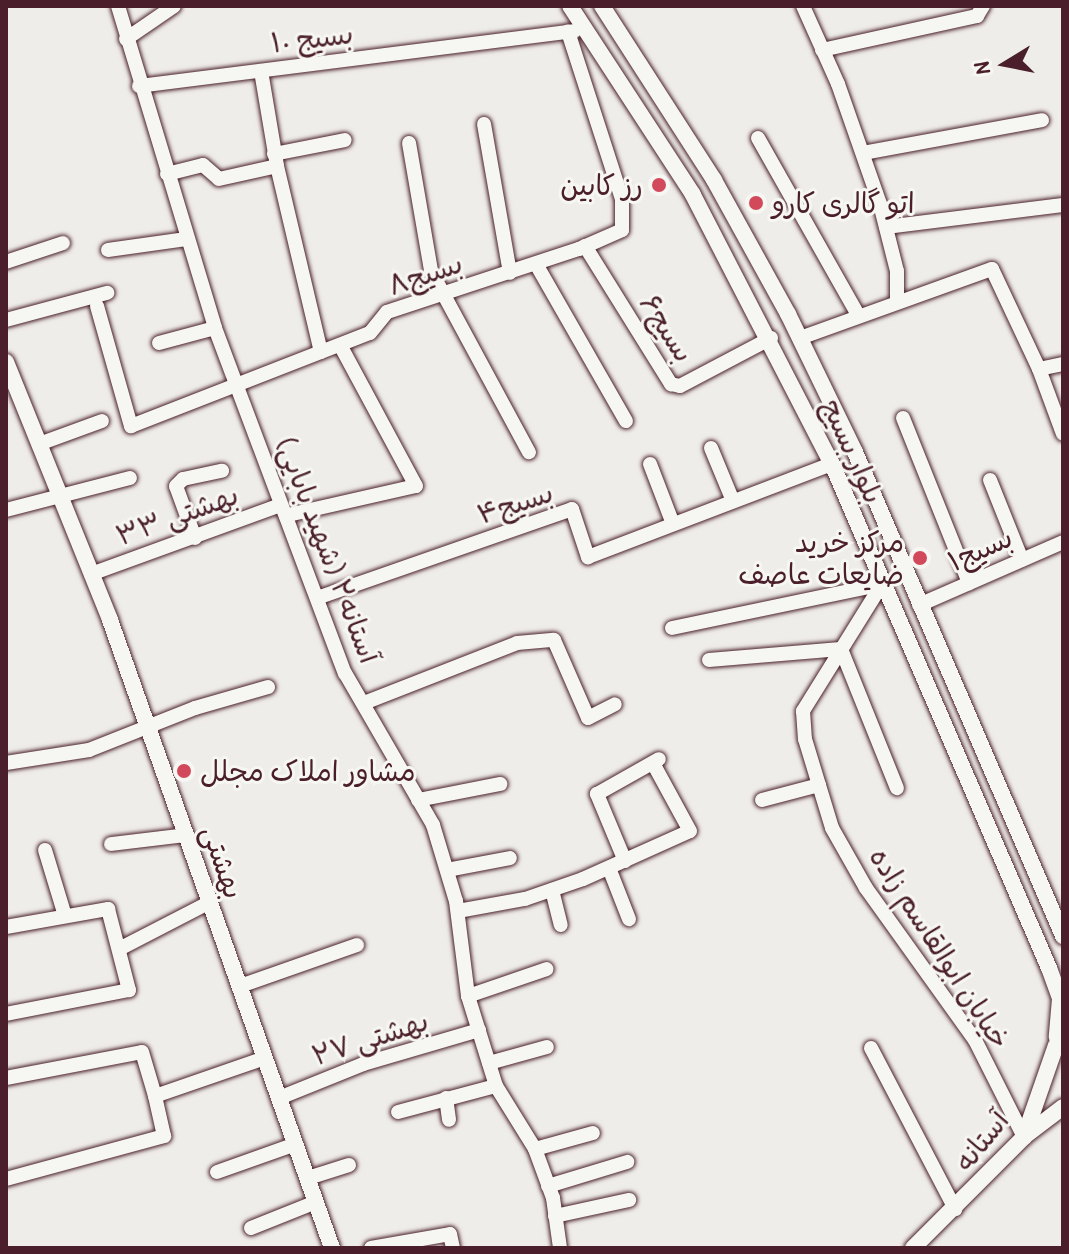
<!DOCTYPE html>
<html>
<head>
<meta charset="utf-8">
<style>
  body { margin:0 }
  #map { position:relative; width:1069px; height:1254px; overflow:hidden; background:#efedea; font-family:"Patrick Hand","Playpen Sans Arabic",sans-serif }
  div>[style] { position:absolute }
  .roads { filter:drop-shadow(0 0 2px #4a1f2b) drop-shadow(0 0 2px #4a1f2b) }
  .minor>* { height:14px; margin:-7px; padding:0 7px; transform-origin:7px; border-radius:7px; background:#f6f6f2 }
  .major>* { height:16px; margin:-8px; padding:0 8px; transform-origin:8px; border-radius:8px; background:#f6f6f2 }
  .dots>* { width:22px; height:22px; translate:-50% -50%; box-sizing:border-box; border:4px solid #f6f6f2; border-radius:50% }
  span { translate:-50% -50%; white-space:nowrap; text-align:center; line-height:1.15; -webkit-text-stroke:6px #f6f6f2; paint-order:stroke }
  .street-label { font-size:28px; color:#4a1f2b }
  .poi-label { font-size:28px; color:#4a1f2b }
  .right { translate:-100% -50%; text-align:right }
  .left { translate:0 -50%; text-align:left }
  .frame { position:absolute; inset:0; border:8px solid #4a1f2b; pointer-events:none }
  .north { position:absolute; left:965px; top:24px; width:80px; height:80px; -webkit-text-stroke:6px #f6f6f2; paint-order:stroke; rotate:260deg; font-size:22px; font-weight:700; line-height:32px; text-align:center; color:#4a1f2b }
  .north::after { content:''; display:block; margin:auto; width:28px; height:36px; background:#4a1f2b; clip-path:polygon(50% 0,100% 100%,50% 72%,0 100%) }
</style>
</head>
<body>
<div id="map">
  <div class="roads">
    <div class="minor">
      <i style="left:118px;top:6px;width:336px;rotate:73.2deg"></i>
      <i style="left:215px;top:328px;width:369px;rotate:69.4deg"></i>
      <i style="left:345px;top:673px;width:176px;rotate:59.9deg"></i>
      <i style="left:433px;top:825px;width:79px;rotate:73.2deg"></i>
      <i style="left:456px;top:901px;width:96px;rotate:82.8deg"></i>
      <i style="left:468px;top:996px;width:94px;rotate:72.7deg"></i>
      <i style="left:496px;top:1086px;width:74px;rotate:58.2deg"></i>
      <i style="left:535px;top:1149px;width:52px;rotate:69.8deg"></i>
      <i style="left:553px;top:1198px;width:50px;rotate:82deg"></i>
      <i style="left:803px;top:6px;width:85px;rotate:65.8deg"></i>
      <i style="left:838px;top:84px;width:127px;rotate:70.7deg"></i>
      <i style="left:880px;top:204px;width:69px;rotate:75.8deg"></i>
      <i style="left:897px;top:271px;width:29px;rotate:90deg"></i>
      <i style="left:126px;top:39px;width:58px;rotate:-34.5deg"></i>
      <i style="left:822px;top:50px;width:159px;rotate:-12.4deg"></i>
      <i style="left:977px;top:16px;width:12px;rotate:-59deg"></i>
      <i style="left:261px;top:71px;width:96px;rotate:80.4deg"></i>
      <i style="left:277px;top:166px;width:191px;rotate:76.7deg"></i>
      <i style="left:139px;top:86px;width:439px;rotate:-7.2deg"></i>
      <i style="left:484px;top:124px;width:151px;rotate:80.1deg"></i>
      <i style="left:758px;top:138px;width:203px;rotate:60.5deg"></i>
      <i style="left:409px;top:143px;width:130px;rotate:80.2deg"></i>
      <i style="left:431px;top:271px;width:206px;rotate:61.6deg"></i>
      <i style="left:863px;top:153px;width:182px;rotate:-10.4deg"></i>
      <i style="left:274px;top:154px;width:72px;rotate:-11.2deg"></i>
      <i style="left:167px;top:174px;width:37px;rotate:-14deg"></i>
      <i style="left:203px;top:165px;width:21px;rotate:41deg"></i>
      <i style="left:219px;top:179px;width:59px;rotate:-12.6deg"></i>
      <i style="left:886px;top:227px;width:178px;rotate:-7.1deg"></i>
      <i style="left:585px;top:246px;width:163px;rotate:58.1deg"></i>
      <i style="left:671px;top:384px;width:9px;rotate:13deg"></i>
      <i style="left:680px;top:386px;width:103px;rotate:-27.8deg"></i>
      <i style="left:108px;top:250px;width:79px;rotate:-8deg"></i>
      <i style="left:6px;top:262px;width:60px;rotate:-18.4deg"></i>
      <i style="left:536px;top:264px;width:181px;rotate:60.2deg"></i>
      <i style="left:97px;top:306px;width:125px;rotate:74.2deg"></i>
      <i style="left:131px;top:426px;width:256px;rotate:-21.3deg"></i>
      <i style="left:370px;top:333px;width:27px;rotate:-51deg"></i>
      <i style="left:387px;top:312px;width:202px;rotate:-18.2deg"></i>
      <i style="left:579px;top:249px;width:47px;rotate:-23.8deg"></i>
      <i style="left:622px;top:230px;width:31px;rotate:-90deg"></i>
      <i style="left:622px;top:199px;width:176px;rotate:-107.9deg"></i>
      <i style="left:6px;top:320px;width:105px;rotate:-15deg"></i>
      <i style="left:800px;top:338px;width:204px;rotate:-19.8deg"></i>
      <i style="left:992px;top:269px;width:110px;rotate:64.8deg"></i>
      <i style="left:1039px;top:369px;width:25px;rotate:-12deg"></i>
      <i style="left:159px;top:343px;width:58px;rotate:-15deg"></i>
      <i style="left:1039px;top:369px;width:69px;rotate:69.7deg"></i>
      <i style="left:903px;top:418px;width:178px;rotate:68.2deg"></i>
      <i style="left:39px;top:444px;width:67px;rotate:-20.1deg"></i>
      <i style="left:711px;top:448px;width:57px;rotate:67.5deg"></i>
      <i style="left:650px;top:464px;width:64px;rotate:69deg"></i>
      <i style="left:990px;top:480px;width:86px;rotate:68.2deg"></i>
      <i style="left:6px;top:510px;width:128px;rotate:-14.5deg"></i>
      <i style="left:288px;top:515px;width:131px;rotate:-12.8deg"></i>
      <i style="left:416px;top:486px;width:160px;rotate:-118.3deg"></i>
      <i style="left:195px;top:538px;width:55px;rotate:-110.1deg"></i>
      <i style="left:176px;top:486px;width:10px;rotate:-45deg"></i>
      <i style="left:183px;top:479px;width:40px;rotate:-12deg"></i>
      <i style="left:91px;top:574px;width:202px;rotate:-20deg"></i>
      <i style="left:317px;top:598px;width:270px;rotate:-19.2deg"></i>
      <i style="left:572px;top:509px;width:51px;rotate:71.6deg"></i>
      <i style="left:588px;top:557px;width:261px;rotate:-20.9deg"></i>
      <i style="left:919px;top:605px;width:157px;rotate:-23.6deg"></i>
      <i style="left:672px;top:628px;width:215px;rotate:-11.8deg"></i>
      <i style="left:882px;top:584px;width:150px;rotate:121.9deg"></i>
      <i style="left:803px;top:711px;width:28px;rotate:86deg"></i>
      <i style="left:805px;top:739px;width:93px;rotate:73.1deg"></i>
      <i style="left:832px;top:828px;width:69px;rotate:60.5deg"></i>
      <i style="left:866px;top:888px;width:187px;rotate:54.4deg"></i>
      <i style="left:975px;top:1040px;width:109px;rotate:63.2deg"></i>
      <i style="left:841px;top:649px;width:150px;rotate:68.1deg"></i>
      <i style="left:709px;top:660px;width:132px;rotate:-4.8deg"></i>
      <i style="left:364px;top:703px;width:164px;rotate:-21.4deg"></i>
      <i style="left:517px;top:643px;width:37px;rotate:-5deg"></i>
      <i style="left:554px;top:640px;width:85px;rotate:66.4deg"></i>
      <i style="left:588px;top:718px;width:30px;rotate:-27deg"></i>
      <i style="left:6px;top:763px;width:84px;rotate:-8.9deg"></i>
      <i style="left:89px;top:750px;width:114px;rotate:-21.6deg"></i>
      <i style="left:195px;top:708px;width:76px;rotate:-16deg"></i>
      <i style="left:418px;top:800px;width:84px;rotate:-11deg"></i>
      <i style="left:762px;top:800px;width:59px;rotate:-14.7deg"></i>
      <i style="left:111px;top:844px;width:76px;rotate:-6.8deg"></i>
      <i style="left:45px;top:850px;width:69px;rotate:73.1deg"></i>
      <i style="left:625px;top:861px;width:73px;rotate:-112.7deg"></i>
      <i style="left:597px;top:794px;width:71px;rotate:-29.4deg"></i>
      <i style="left:609px;top:868px;width:55px;rotate:68.6deg"></i>
      <i style="left:447px;top:870px;width:64px;rotate:-10.8deg"></i>
      <i style="left:552px;top:890px;width:36px;rotate:76deg"></i>
      <i style="left:458px;top:911px;width:68px;rotate:-10.2deg"></i>
      <i style="left:525px;top:899px;width:61px;rotate:-19deg"></i>
      <i style="left:583px;top:879px;width:117px;rotate:-24.2deg"></i>
      <i style="left:690px;top:831px;width:77px;rotate:-118.6deg"></i>
      <i style="left:6px;top:927px;width:104px;rotate:-10deg"></i>
      <i style="left:108px;top:909px;width:84px;rotate:75.5deg"></i>
      <i style="left:129px;top:990px;width:125px;rotate:169deg"></i>
      <i style="left:121px;top:948px;width:100px;rotate:-27.3deg"></i>
      <i style="left:240px;top:986px;width:124px;rotate:-19.3deg"></i>
      <i style="left:468px;top:996px;width:83px;rotate:-18.9deg"></i>
      <i style="left:871px;top:1048px;width:182px;rotate:62.4deg"></i>
      <i style="left:489px;top:1063px;width:60px;rotate:-15.4deg"></i>
      <i style="left:6px;top:1078px;width:138px;rotate:-10.8deg"></i>
      <i style="left:142px;top:1052px;width:46px;rotate:73.5deg"></i>
      <i style="left:155px;top:1096px;width:116px;rotate:-19.1deg"></i>
      <i style="left:279px;top:1098px;width:91px;rotate:-22deg"></i>
      <i style="left:363px;top:1064px;width:121px;rotate:-16.3deg"></i>
      <i style="left:446px;top:1098px;width:22px;rotate:82deg"></i>
      <i style="left:398px;top:1112px;width:101px;rotate:-14.9deg"></i>
      <i style="left:535px;top:1149px;width:60px;rotate:-15.4deg"></i>
      <i style="left:217px;top:1172px;width:84px;rotate:-19.5deg"></i>
      <i style="left:308px;top:1178px;width:43px;rotate:-17.6deg"></i>
      <i style="left:6px;top:1179px;width:164px;rotate:-15.2deg"></i>
      <i style="left:164px;top:1136px;width:41px;rotate:-102.7deg"></i>
      <i style="left:548px;top:1186px;width:83px;rotate:-16.9deg"></i>
      <i style="left:555px;top:1216px;width:76px;rotate:-12.2deg"></i>
      <i style="left:251px;top:1228px;width:70px;rotate:-21.8deg"></i>
      <i style="left:371px;top:1248px;width:80px;rotate:-10deg"></i>
      <i style="left:450px;top:1234px;width:14px;rotate:78deg"></i>
    </div>
    <div class="major">
      <i style="left:570px;top:6px;width:225px;rotate:56.9deg"></i>
      <i style="left:693px;top:195px;width:303px;rotate:62.7deg"></i>
      <i style="left:832px;top:464px;width:549px;rotate:66.71deg"></i>
      <i style="left:1049px;top:968px;width:33px;rotate:70deg"></i>
      <i style="left:1060px;top:999px;width:38px;rotate:95deg"></i>
      <i style="left:602px;top:6px;width:207px;rotate:57.2deg"></i>
      <i style="left:714px;top:180px;width:153px;rotate:61.1deg"></i>
      <i style="left:788px;top:314px;width:153px;rotate:64.1deg"></i>
      <i style="left:855px;top:452px;width:527px;rotate:66.74deg"></i>
      <i style="left:6px;top:362px;width:278px;rotate:68deg"></i>
      <i style="left:110px;top:620px;width:666px;rotate:70.53deg"></i>
      <i style="left:1025px;top:1136px;width:48px;rotate:-37.3deg"></i>
      <i style="left:913px;top:1248px;width:157px;rotate:-45deg"></i>
      <i style="left:1024px;top:1137px;width:97px;rotate:-70.8deg"></i>
    </div>
  </div>
  <div class="dots">
    <i style="left:659px;top:185px;background:#d1495b"></i>
    <i style="left:756px;top:203px;background:#d1495b"></i>
    <i style="left:920px;top:558px;background:#d1495b"></i>
    <i style="left:184px;top:771px;background:#d1495b"></i>
  </div>
  <div class="street-label">
    <span style="left:312px;top:38px;rotate:-7deg">بسیج ۱۰</span>
    <span style="left:425px;top:274px;rotate:-19deg">بسیج۸</span>
    <span style="left:667px;top:328px;rotate:57deg">بسیج۶</span>
    <span style="left:853px;top:451px;rotate:66deg">بلوار بسیج</span>
    <span style="left:515px;top:503px;rotate:-18deg">بسیج۴</span>
    <span style="left:177px;top:515px;rotate:-20deg">بهشتی ۳۳</span>
    <span style="left:980px;top:549px;rotate:-24deg">بسیج۱</span>
    <span style="left:328px;top:550px;rotate:69deg">آستانه۲ (شهید بابایی)</span>
    <span style="left:223px;top:862px;rotate:71deg">بهشتی</span>
    <span style="left:940px;top:948px;rotate:57deg">خیابان ابوالقاسم زاده</span>
    <span style="left:370px;top:1038px;rotate:-18deg">بهشتی ۲۷</span>
    <span style="left:981px;top:1141px;rotate:-51deg">آستانه</span>
  </div>
  <div class="poi-label">
    <span class="right" style="left:643px;top:185px">رز کابین</span>
    <span class="left" style="left:772px;top:203px">اتو گالری کارو</span>
    <span class="right" style="left:904px;top:558px">مرکز خرید<br>ضایعات عاصف</span>
    <span class="left" style="left:200px;top:771px">مشاور املاک مجلل</span>
  </div>
  <div class="frame"></div>
  <div class="north">N</div>
</div>
</body>
</html>
